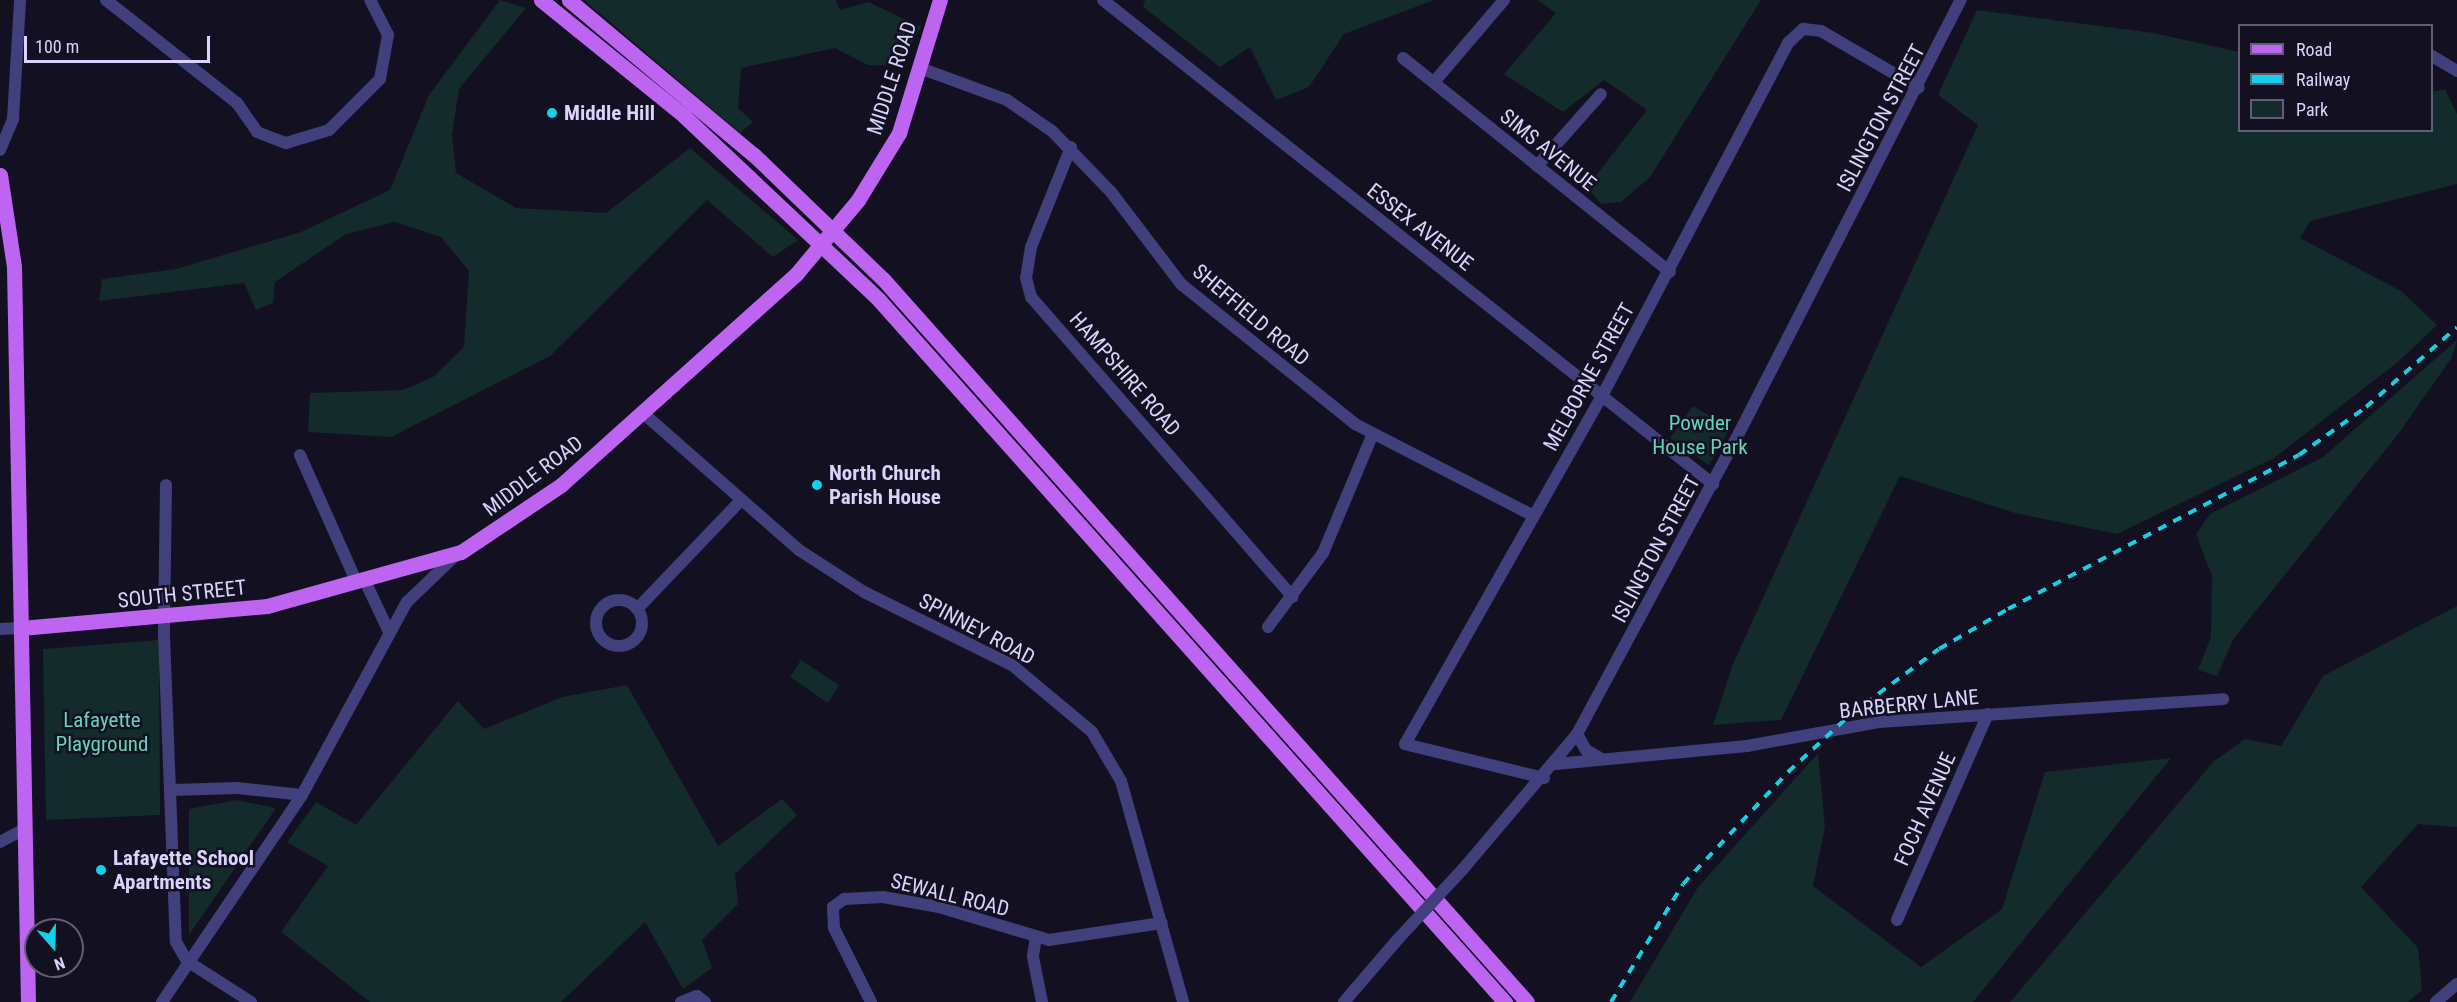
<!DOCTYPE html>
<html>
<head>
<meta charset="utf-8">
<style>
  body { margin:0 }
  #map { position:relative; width:2457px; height:1002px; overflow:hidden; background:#131021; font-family:"Roboto Condensed",sans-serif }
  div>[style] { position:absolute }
  .green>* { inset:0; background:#132b2a }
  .minor>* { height:12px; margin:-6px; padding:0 6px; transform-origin:6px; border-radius:6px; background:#413f7c }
  .minor>.ring { margin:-6px; padding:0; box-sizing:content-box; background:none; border:12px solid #413f7c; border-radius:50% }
  .major>* { height:15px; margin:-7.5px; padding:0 7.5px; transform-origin:7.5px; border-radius:7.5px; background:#bd65f1 }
  .rail>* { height:4px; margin-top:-2px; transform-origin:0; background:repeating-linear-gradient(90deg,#15d0e6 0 9px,transparent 0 17px) }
  .minor-bridge>* { height:12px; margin:-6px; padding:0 6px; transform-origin:6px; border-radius:6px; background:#413f7c }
  .major-bridge>* { height:15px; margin:-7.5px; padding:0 7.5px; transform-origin:7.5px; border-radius:7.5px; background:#bd65f1 }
  .dots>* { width:16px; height:16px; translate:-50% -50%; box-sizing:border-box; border:3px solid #131021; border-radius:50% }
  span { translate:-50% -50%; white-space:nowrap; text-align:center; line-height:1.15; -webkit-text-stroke:5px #131021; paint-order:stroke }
  .street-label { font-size:21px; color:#d8d4fb }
  .poi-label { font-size:21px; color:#d8d4fb; font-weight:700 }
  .left { translate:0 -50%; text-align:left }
  .park-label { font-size:21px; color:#66d4b9 }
  .legend { position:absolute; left:2238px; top:24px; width:195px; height:108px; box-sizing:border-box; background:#131021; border:2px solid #625e78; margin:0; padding:8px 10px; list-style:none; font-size:18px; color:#d8d4fb }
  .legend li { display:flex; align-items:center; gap:12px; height:30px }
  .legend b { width:30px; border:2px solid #625e78 }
  .north { position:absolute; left:24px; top:918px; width:60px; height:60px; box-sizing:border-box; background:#131021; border:2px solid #625e78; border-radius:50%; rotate:160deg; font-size:16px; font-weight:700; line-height:24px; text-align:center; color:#d8d4fb }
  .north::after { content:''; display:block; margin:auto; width:21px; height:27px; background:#15d0e6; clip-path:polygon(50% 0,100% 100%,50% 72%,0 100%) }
  .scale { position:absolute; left:24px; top:36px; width:186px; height:27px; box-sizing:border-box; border:3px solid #d8d4fb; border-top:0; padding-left:8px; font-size:18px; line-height:21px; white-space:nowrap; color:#d8d4fb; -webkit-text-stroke:4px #131021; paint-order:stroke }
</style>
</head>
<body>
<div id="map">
  <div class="green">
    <i style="clip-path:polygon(500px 0,526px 8px,459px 89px,452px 135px,456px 173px,516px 208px,606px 213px,690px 148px,798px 240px,773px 257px,707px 200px,550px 356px,391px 437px,308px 432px,310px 393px,403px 390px,433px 377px,464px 347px,469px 271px,441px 237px,395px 222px,346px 234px,275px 282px,273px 303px,256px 310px,244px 283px,99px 301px,102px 279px,176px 269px,301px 232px,390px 190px,429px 95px)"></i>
    <i style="clip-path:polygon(584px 0,836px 0,840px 10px,868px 2px,921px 27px,898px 66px,868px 65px,835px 48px,741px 68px,738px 108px,753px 122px,740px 133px)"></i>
    <i style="clip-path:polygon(1145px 0,1434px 0,1344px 34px,1309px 87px,1276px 100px,1250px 47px,1220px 67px,1143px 7px)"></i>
    <i style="clip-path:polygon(1538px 0,1761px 0,1650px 177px,1621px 202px,1601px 204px,1587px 187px,1647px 110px,1604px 80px,1563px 112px,1504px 74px,1556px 13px)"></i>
    <i style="clip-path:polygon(1977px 10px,2154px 33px,2239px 52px,2240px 130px,2432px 130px,2432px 92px,2445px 89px,2457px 114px,2457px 184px,2310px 221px,2300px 238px,2401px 291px,2437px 325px,2399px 361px,2274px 458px,2117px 534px,2015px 513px,1900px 476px,1781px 720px,1713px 725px,1733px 664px,1978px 125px,1938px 95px)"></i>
    <i style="clip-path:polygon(2457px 340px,2452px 357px,2399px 433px,2234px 638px,2217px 676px,2198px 670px,2211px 637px,2212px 576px,2196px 534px,2210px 514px,2323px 457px)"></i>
    <i style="clip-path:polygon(1693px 406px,1730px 428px,1709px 465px,1670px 438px)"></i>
    <i style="clip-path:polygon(2457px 606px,2457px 827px,2418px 824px,2361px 887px,2418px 948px,2422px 990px,2408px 1002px,2010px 1002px,2214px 761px,2245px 739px,2281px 746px,2323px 676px)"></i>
    <i style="clip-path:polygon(159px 640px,160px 815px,46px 820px,43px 649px)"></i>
    <i style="clip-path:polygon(801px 660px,839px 685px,828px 703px,790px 677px)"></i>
    <i style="clip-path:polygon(627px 685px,718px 846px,782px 799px,797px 815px,735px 874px,738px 904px,702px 940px,712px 968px,683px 989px,645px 922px,561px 1002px,370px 1002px,281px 932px,328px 866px,287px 842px,316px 802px,356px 825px,458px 701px,484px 729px,562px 697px)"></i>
    <i style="clip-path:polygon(1818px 753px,1825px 827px,1813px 886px,1921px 967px,2002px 909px,2045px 772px,2171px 758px,1973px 1002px,1630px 1002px,1698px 887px)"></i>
    <i style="clip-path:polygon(236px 800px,276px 808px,189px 935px,189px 809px)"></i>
  </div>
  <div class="minor">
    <i style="left:106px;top:0;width:167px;rotate:38.2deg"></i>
    <i style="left:237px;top:103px;width:35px;rotate:55deg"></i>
    <i style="left:257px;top:132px;width:31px;rotate:21deg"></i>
    <i style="left:286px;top:143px;width:45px;rotate:-16.8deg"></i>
    <i style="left:329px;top:130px;width:72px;rotate:-45deg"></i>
    <i style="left:380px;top:79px;width:45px;rotate:-79.7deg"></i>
    <i style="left:388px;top:35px;width:39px;rotate:-117deg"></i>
    <i style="left:1103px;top:0;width:779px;rotate:38.43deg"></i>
    <i style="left:2432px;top:56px;width:29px;rotate:31deg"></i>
    <i style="left:1403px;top:58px;width:342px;rotate:38.7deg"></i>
    <i style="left:920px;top:68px;width:93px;rotate:20.2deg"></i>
    <i style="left:1007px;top:100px;width:55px;rotate:34.6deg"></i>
    <i style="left:1052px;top:131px;width:85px;rotate:46deg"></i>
    <i style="left:1111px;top:192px;width:116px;rotate:52.7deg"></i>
    <i style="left:1181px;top:284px;width:223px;rotate:38.8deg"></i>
    <i style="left:1355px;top:424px;width:201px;rotate:27.2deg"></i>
    <i style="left:1434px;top:82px;width:108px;rotate:-49.5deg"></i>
    <i style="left:1071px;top:147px;width:108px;rotate:111.8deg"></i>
    <i style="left:1031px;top:247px;width:31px;rotate:99deg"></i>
    <i style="left:1026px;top:278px;width:20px;rotate:75deg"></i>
    <i style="left:1031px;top:297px;width:398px;rotate:48.9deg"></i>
    <i style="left:0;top:150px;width:34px;rotate:-67deg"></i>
    <i style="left:13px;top:119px;width:119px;rotate:-86.6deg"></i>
    <i style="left:1537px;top:166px;width:96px;rotate:-48.4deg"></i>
    <i style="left:643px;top:413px;width:208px;rotate:41.3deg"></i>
    <i style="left:799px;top:550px;width:77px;rotate:32.9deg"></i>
    <i style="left:864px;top:592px;width:165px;rotate:26.3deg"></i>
    <i style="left:1012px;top:665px;width:104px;rotate:39.9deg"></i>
    <i style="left:1092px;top:732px;width:57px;rotate:59.4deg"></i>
    <i style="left:1121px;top:781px;width:230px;rotate:74.3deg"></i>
    <i style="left:300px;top:455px;width:140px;rotate:66deg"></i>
    <i style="left:166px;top:485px;width:150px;rotate:90.8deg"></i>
    <i style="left:164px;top:635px;width:307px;rotate:87.8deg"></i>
    <i style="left:176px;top:942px;width:22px;rotate:60deg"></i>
    <i style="left:187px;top:961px;width:76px;rotate:32.6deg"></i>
    <i style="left:365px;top:581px;width:56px;rotate:64.8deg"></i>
    <i class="ring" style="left:596px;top:600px;width:34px;height:34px"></i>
    <i style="left:637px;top:609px;width:151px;rotate:-46.3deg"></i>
    <i style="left:1268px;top:627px;width:92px;rotate:-53.4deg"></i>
    <i style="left:1323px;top:553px;width:127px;rotate:-67.3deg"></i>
    <i style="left:0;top:629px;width:21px;rotate:-3deg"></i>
    <i style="left:1577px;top:734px;width:18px;rotate:61deg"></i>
    <i style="left:1586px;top:750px;width:16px;rotate:30deg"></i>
    <i style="left:1556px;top:764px;width:192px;rotate:-5.4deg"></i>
    <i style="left:1747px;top:746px;width:134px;rotate:-10.3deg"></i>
    <i style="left:1879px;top:722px;width:345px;rotate:-3.8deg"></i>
    <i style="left:1544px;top:778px;width:143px;rotate:-166.3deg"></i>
    <i style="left:1405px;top:744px;width:400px;rotate:-60.5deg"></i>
    <i style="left:1602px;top:396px;width:399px;rotate:-62.2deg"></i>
    <i style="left:1788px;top:43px;width:21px;rotate:-43deg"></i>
    <i style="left:1803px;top:29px;width:18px;rotate:6deg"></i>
    <i style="left:1821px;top:31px;width:113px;rotate:30.2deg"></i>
    <i style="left:172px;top:790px;width:65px;rotate:-1.8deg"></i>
    <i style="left:237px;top:788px;width:65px;rotate:6.1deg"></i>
    <i style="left:0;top:842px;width:26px;rotate:-28deg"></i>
    <i style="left:1463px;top:869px;width:177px;rotate:-49.8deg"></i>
    <i style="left:1577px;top:734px;width:335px;rotate:-61.7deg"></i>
    <i style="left:1736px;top:439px;width:493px;rotate:-62.9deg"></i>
    <i style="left:1897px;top:920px;width:225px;rotate:-66.2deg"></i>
    <i style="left:1036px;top:937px;width:20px;rotate:99deg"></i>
    <i style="left:1033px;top:957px;width:46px;rotate:78.7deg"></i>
    <i style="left:162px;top:1002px;width:250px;rotate:-55.9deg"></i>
    <i style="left:302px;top:795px;width:220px;rotate:-61.5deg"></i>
    <i style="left:407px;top:602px;width:65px;rotate:-43.8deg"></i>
    <i style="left:681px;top:1002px;width:17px;rotate:-21deg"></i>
    <i style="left:697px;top:996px;width:10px;rotate:37deg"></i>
    <i style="left:871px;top:1002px;width:83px;rotate:-116.6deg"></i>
    <i style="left:834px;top:928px;width:21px;rotate:-93deg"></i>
    <i style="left:833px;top:907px;width:14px;rotate:-36deg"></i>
    <i style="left:844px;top:899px;width:39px;rotate:-3deg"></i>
    <i style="left:883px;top:897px;width:57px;rotate:10.1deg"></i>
    <i style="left:939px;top:907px;width:115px;rotate:16.7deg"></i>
    <i style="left:1049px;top:940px;width:114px;rotate:-8.6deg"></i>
    <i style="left:1344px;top:1002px;width:83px;rotate:-49.4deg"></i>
    <i style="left:2436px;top:1002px;width:28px;rotate:-41deg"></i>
  </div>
  <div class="major">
    <i style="left:541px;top:0;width:184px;rotate:39deg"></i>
    <i style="left:684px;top:116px;width:268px;rotate:43.3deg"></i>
    <i style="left:879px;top:300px;width:941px;rotate:48.28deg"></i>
    <i style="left:569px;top:0;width:241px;rotate:40deg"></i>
    <i style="left:754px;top:155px;width:179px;rotate:43.9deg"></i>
    <i style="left:883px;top:279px;width:968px;rotate:48.31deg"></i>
    <i style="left:0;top:175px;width:93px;rotate:81.3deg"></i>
    <i style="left:14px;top:267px;width:735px;rotate:88.91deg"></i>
    <i style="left:858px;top:200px;width:79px;rotate:-58.5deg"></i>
    <i style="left:899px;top:133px;width:139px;rotate:-72.9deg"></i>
    <i style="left:21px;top:628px;width:247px;rotate:-5.1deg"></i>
    <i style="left:267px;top:606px;width:201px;rotate:-15.6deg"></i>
    <i style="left:461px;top:552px;width:120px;rotate:-33.8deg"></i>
    <i style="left:561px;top:485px;width:317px;rotate:-41.9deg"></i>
  </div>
  <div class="rail">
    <i style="left:1611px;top:1002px;width:138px;rotate:-58.6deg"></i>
    <i style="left:1683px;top:884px;width:154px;rotate:-46.8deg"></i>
    <i style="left:1788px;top:772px;width:86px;rotate:-42.6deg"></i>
    <i style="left:1851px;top:714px;width:109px;rotate:-36.5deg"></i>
    <i style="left:1939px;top:649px;width:80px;rotate:-30.1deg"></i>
    <i style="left:2008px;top:609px;width:329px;rotate:-27.9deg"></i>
    <i style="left:2299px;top:455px;width:82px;rotate:-35.6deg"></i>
    <i style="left:2366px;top:407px;width:121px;rotate:-41.3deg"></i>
  </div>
  <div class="minor-bridge">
    <i style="left:1398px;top:939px;width:96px;rotate:-47.1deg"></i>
  </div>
  <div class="major-bridge">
    <i style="left:797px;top:273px;width:95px;rotate:-50.1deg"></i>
  </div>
  <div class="dots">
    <i style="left:552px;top:113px;background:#15d0e6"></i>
    <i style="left:817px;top:485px;background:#15d0e6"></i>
    <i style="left:101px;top:870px;background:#15d0e6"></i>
  </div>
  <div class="street-label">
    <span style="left:892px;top:78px;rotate:-72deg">MIDDLE ROAD</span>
    <span style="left:1881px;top:118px;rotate:-62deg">ISLINGTON STREET</span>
    <span style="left:1548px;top:150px;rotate:39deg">SIMS AVENUE</span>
    <span style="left:1420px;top:227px;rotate:38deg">ESSEX AVENUE</span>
    <span style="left:1251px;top:315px;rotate:40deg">SHEFFIELD ROAD</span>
    <span style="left:1125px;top:374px;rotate:49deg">HAMPSHIRE ROAD</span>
    <span style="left:1589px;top:377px;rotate:-61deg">MELBORNE STREET</span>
    <span style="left:533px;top:476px;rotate:-37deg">MIDDLE ROAD</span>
    <span style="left:1656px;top:549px;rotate:-62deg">ISLINGTON STREET</span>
    <span style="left:182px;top:594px;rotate:-6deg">SOUTH STREET</span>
    <span style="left:977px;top:629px;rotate:28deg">SPINNEY ROAD</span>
    <span style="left:1909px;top:704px;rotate:-6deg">BARBERRY LANE</span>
    <span style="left:1925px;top:809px;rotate:-66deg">FOCH AVENUE</span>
    <span style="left:950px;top:895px;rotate:14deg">SEWALL ROAD</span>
  </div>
  <div class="poi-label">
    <span class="left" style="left:564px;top:113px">Middle Hill</span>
    <span class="left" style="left:829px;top:485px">North Church<br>Parish House</span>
    <span class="left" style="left:113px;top:870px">Lafayette School<br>Apartments</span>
  </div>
  <div class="park-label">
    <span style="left:1700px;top:435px">Powder<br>House Park</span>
    <span style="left:102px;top:732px">Lafayette<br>Playground</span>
  </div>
  <ul class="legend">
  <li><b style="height:8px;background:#bd65f1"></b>Road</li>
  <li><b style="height:8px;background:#15d0e6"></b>Railway</li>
  <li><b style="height:16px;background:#132b2a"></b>Park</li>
  </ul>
  <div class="north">N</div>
  <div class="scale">100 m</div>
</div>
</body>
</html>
